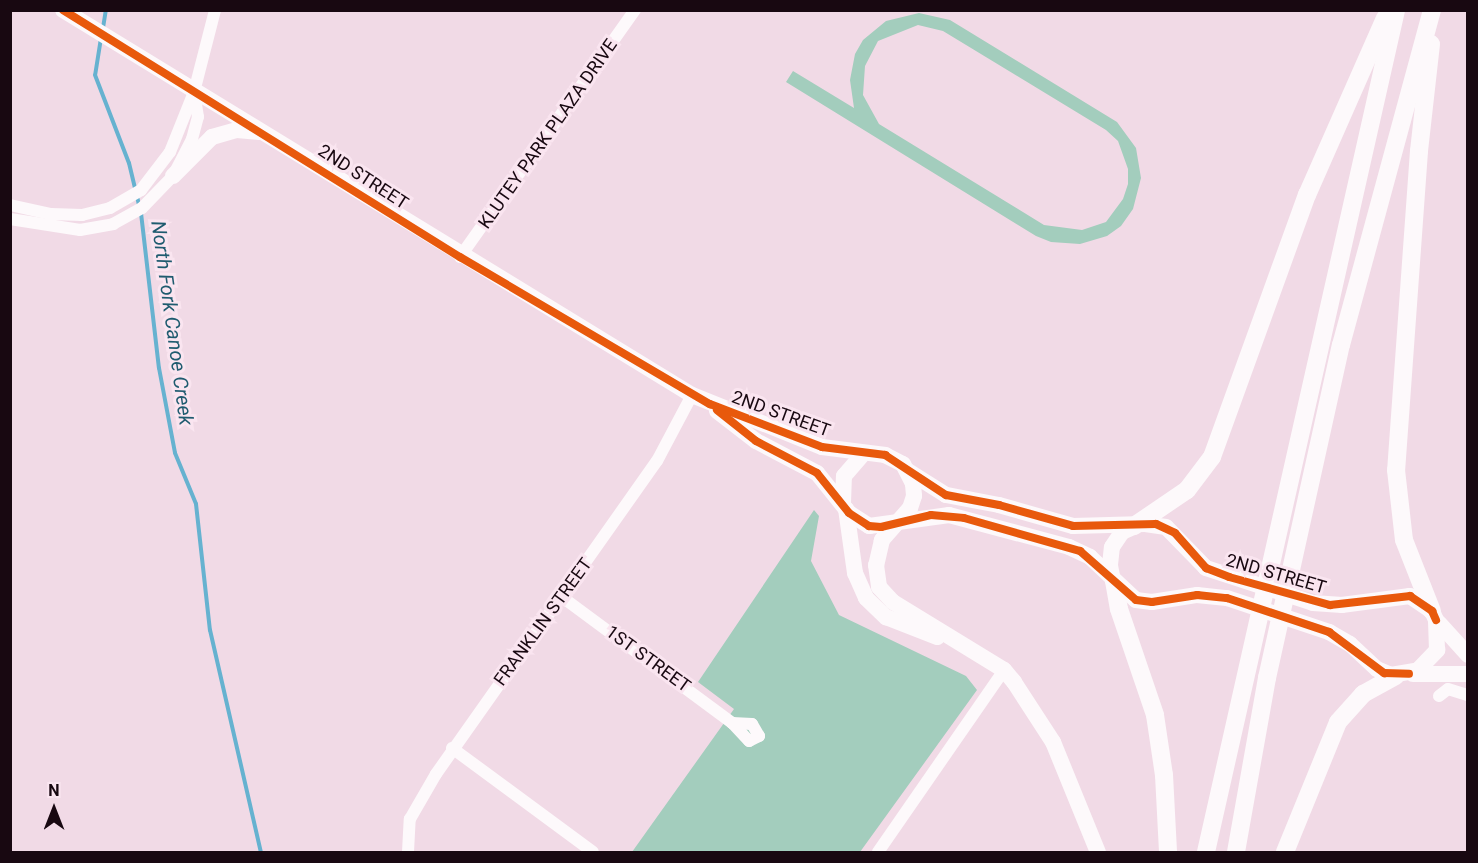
<!DOCTYPE html>
<html>
<head>
<meta charset="utf-8">
<style>
  body { margin:0 }
  #map { position:relative; width:1478px; height:863px; overflow:hidden; background:#f1dae6; font-family:Roboto,sans-serif }
  div>[style] { position:absolute }
  .green>* { inset:0; background:#a3cdbd }
  .stream>* { height:4px; margin:-2px; padding:0 2px; transform-origin:2px; border-radius:2px; background:#66b2d0 }
  .minor>* { height:12px; margin:-6px; padding:0 6px; transform-origin:6px; border-radius:6px; background:#fdf9fb }
  .major>* { height:16px; margin:-8px; padding:0 8px; transform-origin:8px; border-radius:8px; background:#fdf9fb }
  .highway>* { height:18px; margin:-9px; padding:0 9px; transform-origin:9px; border-radius:9px; background:#fdf9fb }
  .cycleway>* { height:8px; margin:-4px; padding:0 4px; transform-origin:4px; border-radius:4px; background:#e8590c }
  span { translate:-50% -50%; white-space:nowrap; text-align:center; line-height:1.15; -webkit-text-stroke:6px #fae5f0; paint-order:stroke }
  .street-label { font-size:18px; color:#180811 }
  .water-label { font-size:20px; color:#1f5b6f; font-style:italic }
  .frame { position:absolute; inset:0; border:12px solid #180811; pointer-events:none }
  .north { position:absolute; left:24px; top:779px; width:60px; height:60px; -webkit-text-stroke:4px #fae5f0; paint-order:stroke; rotate:0deg; font-size:16px; font-weight:700; line-height:24px; text-align:center; color:#180811 }
  .north::after { content:''; display:block; margin:auto; width:21px; height:27px; background:#180811; clip-path:polygon(50% 0,100% 100%,50% 72%,0 100%) }
</style>
</head>
<body>
<div id="map">
  <div class="green">
    <i style="clip-path:polygon(evenodd,919px 13px,950px 20px,1117px 122px,1136px 148px,1141px 178px,1133px 209px,1121px 226px,1107px 236px,1080px 244px,1051px 242px,1036px 236px,786px 82px,793px 71px,854px 108px,850px 80px,855px 54px,863px 40px,886px 21px,919px 13px,918px 25px,943px 31px,1106px 130px,1118px 141px,1128px 169px,1128px 184px,1123px 199px,1106px 222px,1082px 230px,1044px 225px,879px 124px,863px 95px,865px 66px,878px 41px,918px 25px)"></i>
    <i style="clip-path:polygon(814px 510px,819px 516px,811px 561px,839px 615px,966px 676px,977px 690px,860px 852px,632px 852px,734px 709px,698px 682px)"></i>
  </div>
  <div class="stream">
    <i style="left:103px;top:28px;width:18px;rotate:-81deg"></i>
    <i style="left:101px;top:38px;width:37px;rotate:99deg"></i>
    <i style="left:95px;top:75px;width:94px;rotate:68.9deg"></i>
    <i style="left:129px;top:163px;width:43px;rotate:76.6deg"></i>
    <i style="left:141px;top:213px;width:156px;rotate:83.4deg"></i>
    <i style="left:159px;top:368px;width:86px;rotate:79.3deg"></i>
    <i style="left:175px;top:453px;width:55px;rotate:67.6deg"></i>
    <i style="left:196px;top:504px;width:127px;rotate:83.7deg"></i>
    <i style="left:210px;top:630px;width:228px;rotate:77.1deg"></i>
  </div>
  <div class="minor">
    <i style="left:10px;top:205px;width:42px;rotate:12.4deg"></i>
    <i style="left:51px;top:214px;width:31px;rotate:2deg"></i>
    <i style="left:82px;top:215px;width:29px;rotate:-14deg"></i>
    <i style="left:110px;top:208px;width:36px;rotate:-30deg"></i>
    <i style="left:141px;top:190px;width:48px;rotate:-52.7deg"></i>
    <i style="left:170px;top:152px;width:65px;rotate:-68.2deg"></i>
    <i style="left:194px;top:92px;width:85px;rotate:-75.6deg"></i>
    <i style="left:10px;top:219px;width:71px;rotate:8.9deg"></i>
    <i style="left:80px;top:230px;width:34px;rotate:-10deg"></i>
    <i style="left:113px;top:224px;width:33px;rotate:-29deg"></i>
    <i style="left:142px;top:208px;width:45px;rotate:-45.9deg"></i>
    <i style="left:173px;top:176px;width:42px;rotate:-62.8deg"></i>
    <i style="left:192px;top:139px;width:23px;rotate:-75deg"></i>
    <i style="left:198px;top:117px;width:25px;rotate:-99deg"></i>
    <i style="left:460px;top:257px;width:303px;rotate:-54.7deg"></i>
    <i style="left:562px;top:597px;width:212px;rotate:36.5deg"></i>
    <i style="left:1439px;top:696px;width:11px;rotate:-38deg"></i>
    <i style="left:1448px;top:689px;width:21px;rotate:17deg"></i>
    <i style="left:732px;top:723px;width:20px;rotate:3deg"></i>
    <i style="left:752px;top:724px;width:14px;rotate:60deg"></i>
    <i style="left:759px;top:736px;width:11px;rotate:153deg"></i>
    <i style="left:749px;top:741px;width:25px;rotate:-133deg"></i>
    <i style="left:452px;top:748px;width:175px;rotate:36.4deg"></i>
    <i style="left:408px;top:852px;width:33px;rotate:-87deg"></i>
    <i style="left:410px;top:819px;width:52px;rotate:-60deg"></i>
    <i style="left:436px;top:774px;width:383px;rotate:-54.8deg"></i>
    <i style="left:657px;top:461px;width:75px;rotate:-62.1deg"></i>
    <i style="left:878px;top:852px;width:221px;rotate:-55.3deg"></i>
  </div>
  <div class="major">
    <i style="left:63px;top:10px;width:737px;rotate:31.47deg"></i>
    <i style="left:692px;top:395px;width:140px;rotate:21.8deg"></i>
    <i style="left:822px;top:447px;width:64px;rotate:7.2deg"></i>
    <i style="left:885px;top:455px;width:20px;rotate:27deg"></i>
    <i style="left:903px;top:464px;width:22px;rotate:63deg"></i>
    <i style="left:913px;top:484px;width:12px;rotate:85deg"></i>
    <i style="left:914px;top:496px;width:13px;rotate:108deg"></i>
    <i style="left:910px;top:508px;width:43px;rotate:131.2deg"></i>
    <i style="left:882px;top:540px;width:26px;rotate:103deg"></i>
    <i style="left:876px;top:565px;width:22px;rotate:82deg"></i>
    <i style="left:879px;top:587px;width:21px;rotate:47deg"></i>
    <i style="left:893px;top:602px;width:130px;rotate:31.5deg"></i>
    <i style="left:1004px;top:670px;width:16px;rotate:50deg"></i>
    <i style="left:1014px;top:682px;width:72px;rotate:57deg"></i>
    <i style="left:1053px;top:742px;width:119px;rotate:67.8deg"></i>
    <i style="left:173px;top:176px;width:55px;rotate:-45deg"></i>
    <i style="left:212px;top:137px;width:26px;rotate:-16deg"></i>
    <i style="left:237px;top:130px;width:22px;rotate:5deg"></i>
    <i style="left:717px;top:411px;width:49px;rotate:37.6deg"></i>
    <i style="left:756px;top:441px;width:69px;rotate:27.7deg"></i>
    <i style="left:817px;top:473px;width:51px;rotate:51.3deg"></i>
    <i style="left:849px;top:513px;width:24px;rotate:33deg"></i>
    <i style="left:869px;top:526px;width:81px;rotate:-7.8deg"></i>
    <i style="left:949px;top:515px;width:124px;rotate:14.9deg"></i>
    <i style="left:1069px;top:547px;width:23px;rotate:25deg"></i>
    <i style="left:1090px;top:557px;width:63px;rotate:43.1deg"></i>
    <i style="left:1136px;top:600px;width:16px;rotate:7deg"></i>
    <i style="left:1152px;top:602px;width:46px;rotate:-8.8deg"></i>
    <i style="left:1197px;top:595px;width:30px;rotate:6deg"></i>
    <i style="left:1227px;top:598px;width:108px;rotate:18.4deg"></i>
    <i style="left:1329px;top:632px;width:24px;rotate:30deg"></i>
    <i style="left:1350px;top:644px;width:37px;rotate:43deg"></i>
    <i style="left:1377px;top:669px;width:15px;rotate:23deg"></i>
    <i style="left:1391px;top:675px;width:27px;rotate:-10deg"></i>
    <i style="left:1418px;top:670px;width:28px;rotate:-46deg"></i>
    <i style="left:1437px;top:650px;width:30px;rotate:-92deg"></i>
    <i style="left:1436px;top:620px;width:10px;rotate:-114deg"></i>
    <i style="left:1432px;top:611px;width:27px;rotate:-146deg"></i>
    <i style="left:1410px;top:596px;width:69px;rotate:172.5deg"></i>
    <i style="left:1342px;top:605px;width:29px;rotate:-176deg"></i>
    <i style="left:1313px;top:603px;width:113px;rotate:-161.9deg"></i>
    <i style="left:1206px;top:568px;width:57px;rotate:-134.3deg"></i>
    <i style="left:1166px;top:527px;width:21px;rotate:-172deg"></i>
    <i style="left:1145px;top:524px;width:72px;rotate:178.4deg"></i>
    <i style="left:1073px;top:526px;width:77px;rotate:-164.2deg"></i>
    <i style="left:999px;top:505px;width:54px;rotate:-169.3deg"></i>
    <i style="left:946px;top:495px;width:45px;rotate:-147.7deg"></i>
    <i style="left:843px;top:503px;width:27px;rotate:-88deg"></i>
    <i style="left:844px;top:476px;width:29px;rotate:-49deg"></i>
    <i style="left:846px;top:509px;width:65px;rotate:82deg"></i>
    <i style="left:855px;top:573px;width:27px;rotate:66deg"></i>
    <i style="left:866px;top:598px;width:28px;rotate:44deg"></i>
    <i style="left:886px;top:617px;width:55px;rotate:21.4deg"></i>
    <i style="left:1113px;top:581px;width:16px;rotate:-101deg"></i>
    <i style="left:1110px;top:565px;width:18px;rotate:-84deg"></i>
    <i style="left:1112px;top:547px;width:18px;rotate:-56deg"></i>
    <i style="left:1122px;top:532px;width:12px;rotate:-24deg"></i>
    <i style="left:1439px;top:623px;width:43px;rotate:47.8deg"></i>
    <i style="left:1413px;top:674px;width:55px"></i>
  </div>
  <div class="highway">
    <i style="left:1431px;top:44px;width:108px;rotate:96.4deg"></i>
    <i style="left:1419px;top:151px;width:320px;rotate:94.1deg"></i>
    <i style="left:1396px;top:470px;width:70px;rotate:83.5deg"></i>
    <i style="left:1404px;top:540px;width:76px;rotate:68.5deg"></i>
    <i style="left:1134px;top:526px;width:64px;rotate:-34.2deg"></i>
    <i style="left:1187px;top:490px;width:41px;rotate:-52.9deg"></i>
    <i style="left:1212px;top:457px;width:279px;rotate:-70.1deg"></i>
    <i style="left:1307px;top:195px;width:193px;rotate:-66.2deg"></i>
    <i style="left:1114px;top:581px;width:28px;rotate:80deg"></i>
    <i style="left:1119px;top:609px;width:112px;rotate:71.2deg"></i>
    <i style="left:1155px;top:715px;width:61px;rotate:81.5deg"></i>
    <i style="left:1164px;top:775px;width:77px;rotate:87deg"></i>
    <i style="left:1206px;top:852px;width:863px;rotate:-77.28deg"></i>
    <i style="left:1236px;top:852px;width:177px;rotate:-79.9deg"></i>
    <i style="left:1267px;top:678px;width:341px;rotate:-77.5deg"></i>
    <i style="left:1341px;top:345px;width:347px;rotate:-74.8deg"></i>
    <i style="left:1285px;top:852px;width:140px;rotate:-67.8deg"></i>
    <i style="left:1338px;top:722px;width:38px;rotate:-48deg"></i>
    <i style="left:1363px;top:694px;width:37px;rotate:-29deg"></i>
  </div>
  <div class="cycleway">
    <i style="left:63px;top:10px;width:468px;rotate:31.9deg"></i>
    <i style="left:460px;top:257px;width:290px;rotate:30.5deg"></i>
    <i style="left:710px;top:404px;width:120px;rotate:21deg"></i>
    <i style="left:822px;top:447px;width:64px;rotate:7.2deg"></i>
    <i style="left:885px;top:455px;width:73px;rotate:33.3deg"></i>
    <i style="left:946px;top:495px;width:54px;rotate:10.7deg"></i>
    <i style="left:999px;top:505px;width:77px;rotate:15.8deg"></i>
    <i style="left:1073px;top:526px;width:83px;rotate:-1.4deg"></i>
    <i style="left:1156px;top:524px;width:21px;rotate:25deg"></i>
    <i style="left:1175px;top:533px;width:47px;rotate:48.5deg"></i>
    <i style="left:1206px;top:568px;width:25px;rotate:21deg"></i>
    <i style="left:1229px;top:577px;width:105px;rotate:15.5deg"></i>
    <i style="left:1330px;top:605px;width:81px;rotate:-6.4deg"></i>
    <i style="left:1410px;top:596px;width:27px;rotate:34deg"></i>
    <i style="left:1432px;top:611px;width:10px;rotate:66deg"></i>
    <i style="left:717px;top:410px;width:50px;rotate:38.5deg"></i>
    <i style="left:756px;top:441px;width:69px;rotate:27.7deg"></i>
    <i style="left:817px;top:473px;width:51px;rotate:51.3deg"></i>
    <i style="left:849px;top:513px;width:24px;rotate:33deg"></i>
    <i style="left:869px;top:526px;width:12px;rotate:5deg"></i>
    <i style="left:881px;top:527px;width:51px;rotate:-13.5deg"></i>
    <i style="left:931px;top:515px;width:33px;rotate:5deg"></i>
    <i style="left:964px;top:518px;width:121px;rotate:15.9deg"></i>
    <i style="left:1080px;top:551px;width:74px;rotate:41.2deg"></i>
    <i style="left:1136px;top:600px;width:16px;rotate:7deg"></i>
    <i style="left:1152px;top:602px;width:46px;rotate:-8.8deg"></i>
    <i style="left:1197px;top:595px;width:30px;rotate:6deg"></i>
    <i style="left:1227px;top:598px;width:108px;rotate:18.4deg"></i>
    <i style="left:1329px;top:632px;width:69px;rotate:36.7deg"></i>
    <i style="left:1384px;top:673px;width:25px;rotate:2deg"></i>
  </div>
  <div class="street-label">
    <span style="left:548px;top:134px;rotate:-55deg">KLUTEY PARK PLAZA DRIVE</span>
    <span style="left:363px;top:177px;rotate:33deg">2ND STREET</span>
    <span style="left:781px;top:414px;rotate:20deg">2ND STREET</span>
    <span style="left:1276px;top:574px;rotate:16deg">2ND STREET</span>
    <span style="left:543px;top:622px;rotate:-54deg">FRANKLIN STREET</span>
    <span style="left:648px;top:659px;rotate:36deg">1ST STREET</span>
  </div>
  <div class="water-label">
    <span style="left:172px;top:323px;rotate:82deg">North Fork Canoe Creek</span>
  </div>
  <div class="frame"></div>
  <div class="north">N</div>
</div>
</body>
</html>
